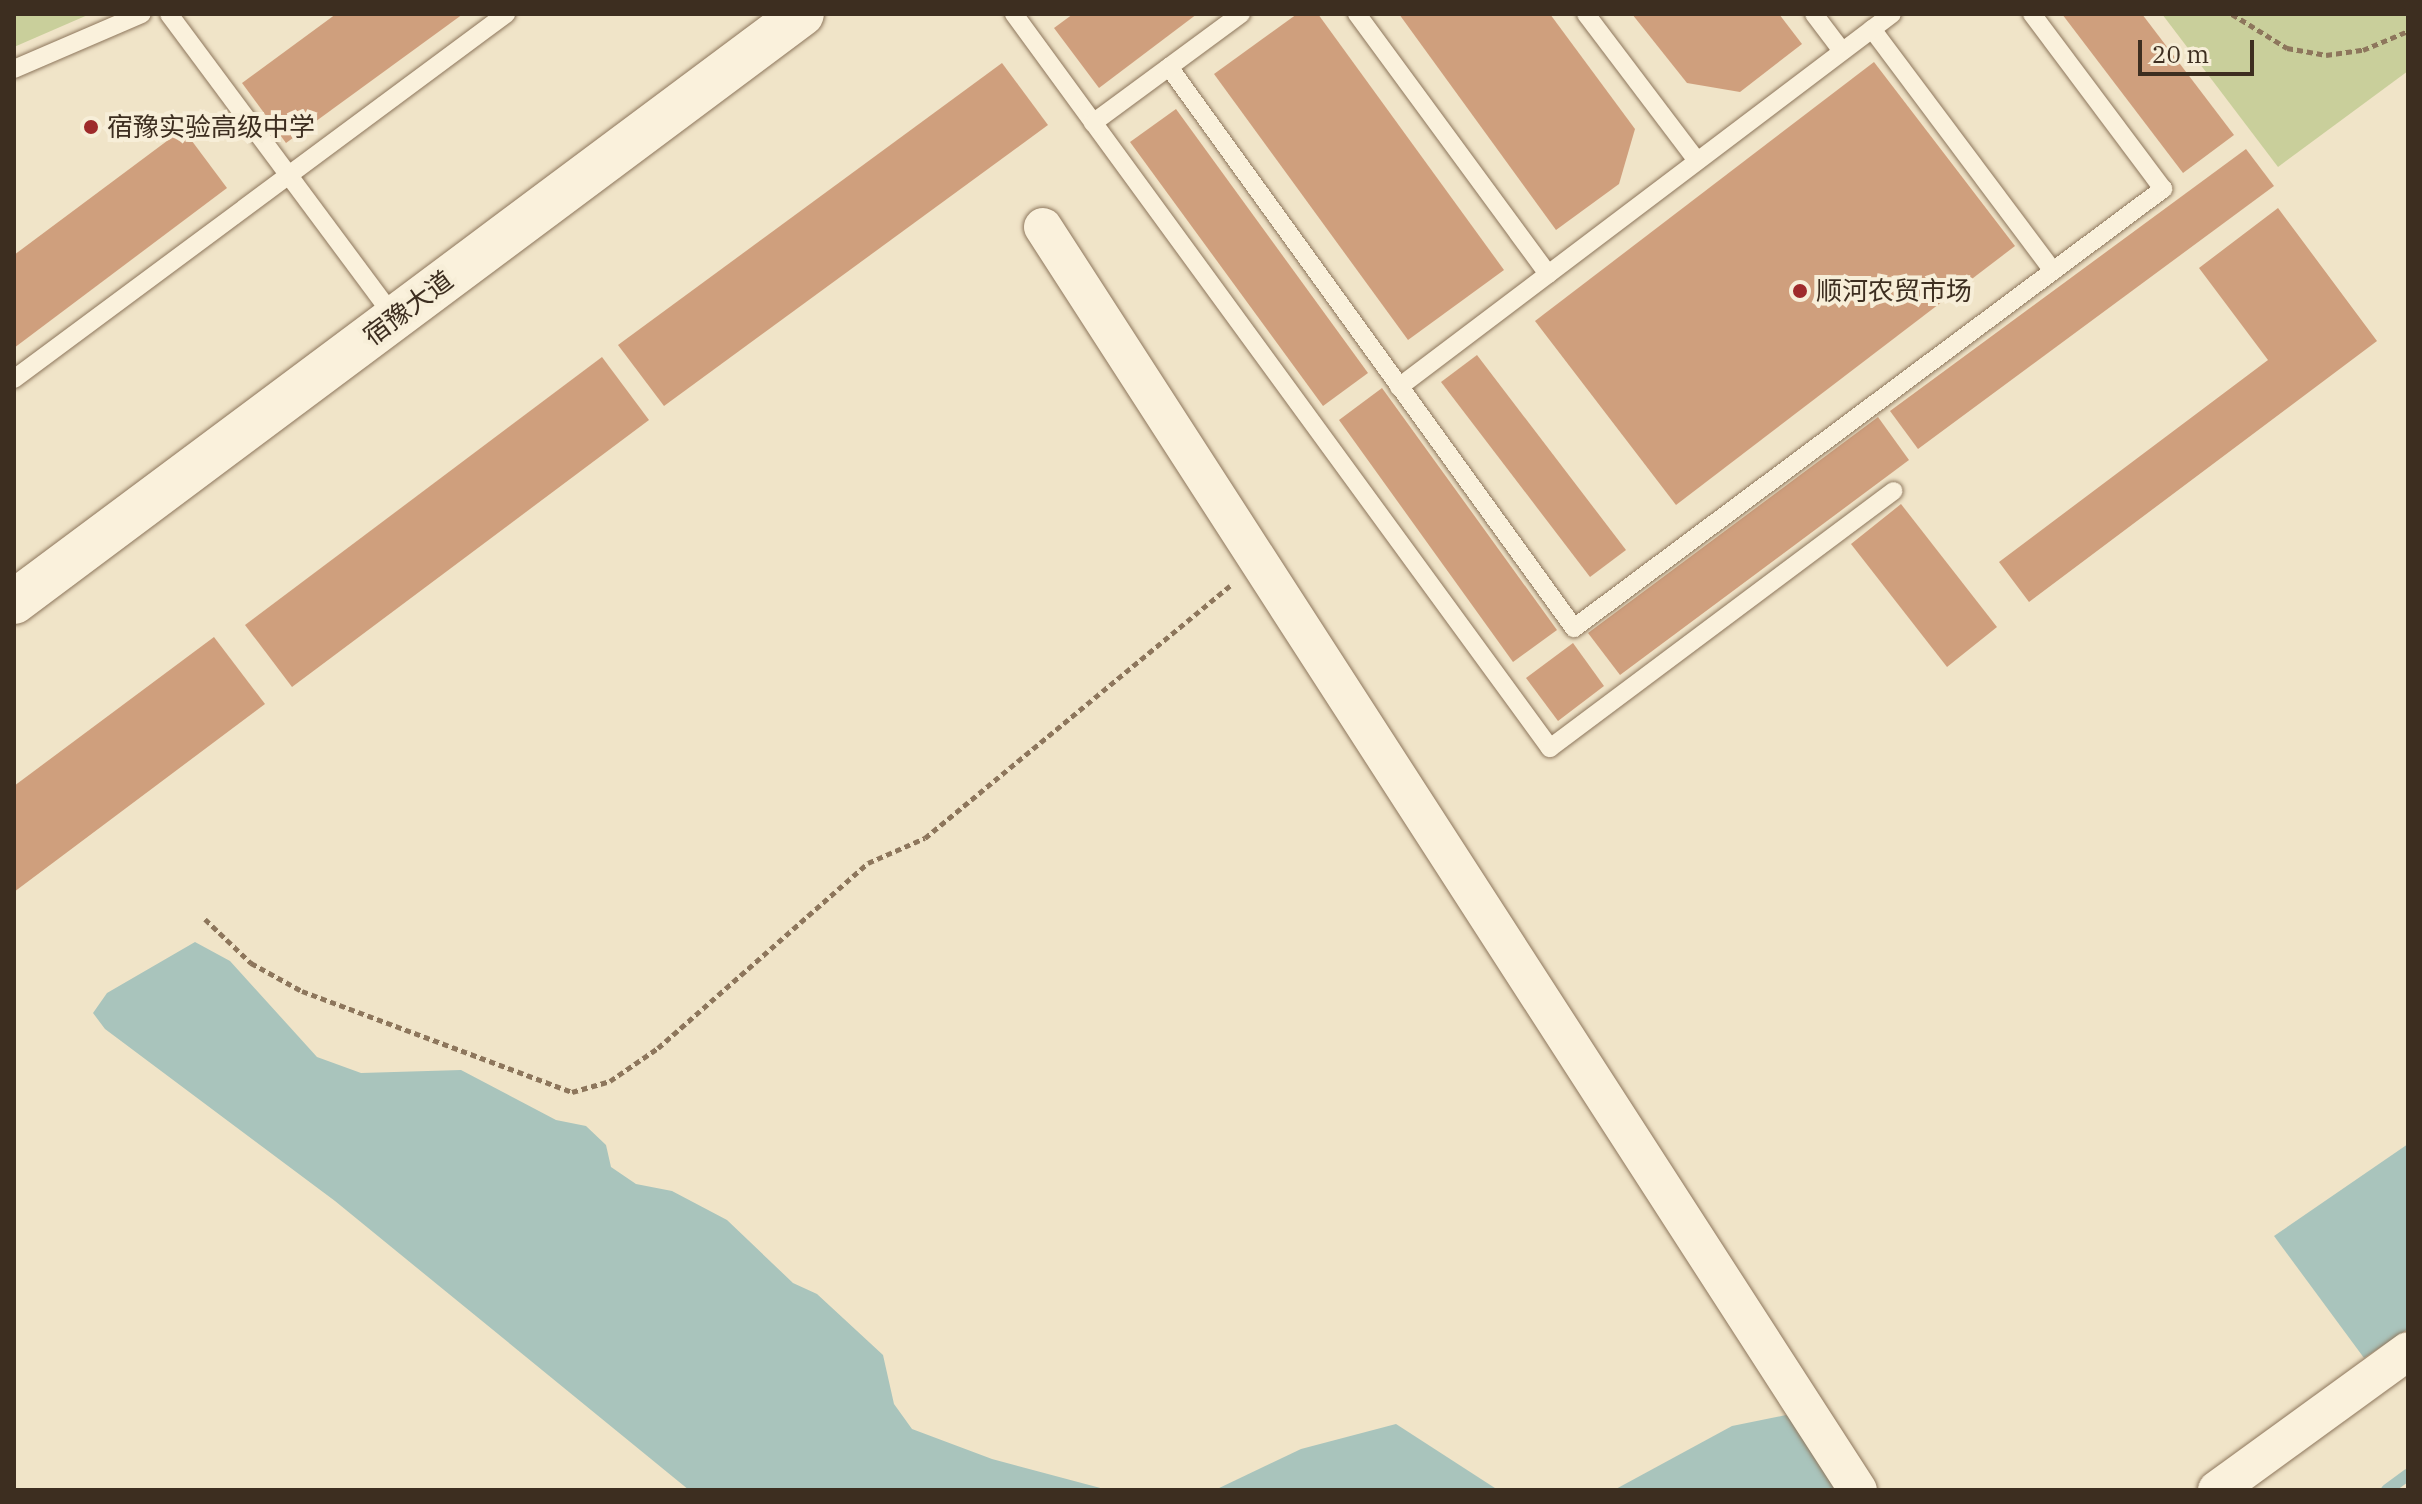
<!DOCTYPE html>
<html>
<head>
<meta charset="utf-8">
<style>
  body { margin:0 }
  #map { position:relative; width:2422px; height:1504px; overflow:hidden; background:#f0e4c8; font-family:"IBM Plex Serif","Noto Sans SC",serif }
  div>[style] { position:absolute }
  .green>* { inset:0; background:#c9cf9b }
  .water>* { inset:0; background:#a9c4bc }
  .stream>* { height:12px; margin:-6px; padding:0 6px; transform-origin:6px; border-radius:6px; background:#a9c4bc }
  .building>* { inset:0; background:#cf9f7d }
  .path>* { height:5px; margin-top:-2.5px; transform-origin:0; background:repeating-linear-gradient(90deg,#8d765c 0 6px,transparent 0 10px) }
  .roads { filter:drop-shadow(0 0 2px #8d765c) drop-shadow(0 0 2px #8d765c) }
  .lane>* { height:18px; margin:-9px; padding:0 9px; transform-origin:9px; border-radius:9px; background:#faf1dc }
  .street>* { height:38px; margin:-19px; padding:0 19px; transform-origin:19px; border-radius:19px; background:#faf1dc }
  .secondary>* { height:44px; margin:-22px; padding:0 22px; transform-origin:22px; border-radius:22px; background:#faf1dc }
  .dots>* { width:22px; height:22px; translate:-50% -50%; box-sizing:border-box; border:4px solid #f7eed8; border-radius:50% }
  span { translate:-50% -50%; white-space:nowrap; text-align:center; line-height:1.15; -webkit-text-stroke:8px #f7eed8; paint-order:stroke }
  .poi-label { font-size:26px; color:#3d2e20 }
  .left { translate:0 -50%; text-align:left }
  .street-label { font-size:26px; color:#3d2e20 }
  .frame { position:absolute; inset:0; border:16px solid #3d2e20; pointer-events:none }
  .scale { position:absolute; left:2138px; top:40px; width:116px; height:36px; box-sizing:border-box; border:4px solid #3d2e20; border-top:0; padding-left:10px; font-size:24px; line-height:28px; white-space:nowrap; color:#3d2e20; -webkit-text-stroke:6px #f7eed8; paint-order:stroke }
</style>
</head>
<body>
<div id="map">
  <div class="green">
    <i style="clip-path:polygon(14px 14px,90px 14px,14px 47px)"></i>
    <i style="clip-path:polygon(2162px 14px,2408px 14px,2408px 71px,2278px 167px)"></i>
  </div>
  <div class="water">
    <i style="clip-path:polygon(195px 942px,230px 961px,317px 1057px,361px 1073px,461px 1070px,556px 1120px,586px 1126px,606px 1145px,611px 1167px,636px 1184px,672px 1191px,727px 1220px,793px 1283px,817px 1294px,883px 1355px,894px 1404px,912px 1429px,992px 1459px,1108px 1490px,689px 1490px,335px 1201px,105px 1029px,93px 1013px,107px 993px)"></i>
    <i style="clip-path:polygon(2408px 1144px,2408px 1329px,2364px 1358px,2274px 1236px)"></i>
    <i style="clip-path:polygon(1786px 1415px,1802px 1425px,1839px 1490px,1614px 1490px,1732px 1426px)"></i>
    <i style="clip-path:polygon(1396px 1424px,1498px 1490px,1215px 1490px,1301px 1449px)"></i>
  </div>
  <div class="stream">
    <i style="left:2387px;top:1490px;width:26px;rotate:-36deg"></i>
  </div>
  <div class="building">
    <i style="clip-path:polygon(336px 14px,463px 14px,286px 143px,242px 83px)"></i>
    <i style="clip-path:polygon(1073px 14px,1197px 14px,1099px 88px,1054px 28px)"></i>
    <i style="clip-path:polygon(1297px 14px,1318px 14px,1504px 270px,1408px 340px,1214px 74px)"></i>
    <i style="clip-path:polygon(1399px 14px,1550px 14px,1635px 129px,1619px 184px,1556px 230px)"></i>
    <i style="clip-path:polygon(1632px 14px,1779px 14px,1802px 44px,1740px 92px,1687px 83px)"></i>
    <i style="clip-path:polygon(2062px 14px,2142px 14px,2234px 135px,2183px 173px)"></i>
    <i style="clip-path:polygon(1874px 62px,2015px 246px,1676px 505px,1535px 321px)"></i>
    <i style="clip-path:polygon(1002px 63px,1048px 125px,664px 406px,618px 345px)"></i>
    <i style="clip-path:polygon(1176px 109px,1368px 373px,1323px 406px,1130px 142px)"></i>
    <i style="clip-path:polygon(183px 129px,227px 188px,14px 348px,14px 255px)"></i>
    <i style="clip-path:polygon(2246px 149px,2274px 186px,1918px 449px,1890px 411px)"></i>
    <i style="clip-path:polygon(2278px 208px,2377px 341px,2029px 602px,1999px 562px,2268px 360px,2199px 268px)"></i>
    <i style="clip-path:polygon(1477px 355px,1626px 550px,1590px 577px,1441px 382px)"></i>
    <i style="clip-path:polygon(602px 357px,649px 420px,292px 687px,245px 625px)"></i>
    <i style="clip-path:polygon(1382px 388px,1557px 630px,1513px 662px,1339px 420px)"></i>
    <i style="clip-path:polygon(1878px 417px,1909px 460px,1620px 675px,1588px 633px)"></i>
    <i style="clip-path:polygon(1901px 504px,1997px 627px,1947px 667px,1851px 544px)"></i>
    <i style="clip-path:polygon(214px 637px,265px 704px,14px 892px,14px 786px)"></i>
    <i style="clip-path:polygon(1573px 643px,1604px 686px,1558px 721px,1526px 678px)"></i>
  </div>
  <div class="path">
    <i style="left:2232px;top:14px;width:65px;rotate:31.7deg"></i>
    <i style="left:2287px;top:48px;width:40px;rotate:10deg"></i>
    <i style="left:2326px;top:55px;width:37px;rotate:-8deg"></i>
    <i style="left:2363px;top:50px;width:49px;rotate:-22.9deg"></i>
    <i style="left:205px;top:919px;width:64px;rotate:43.7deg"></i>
    <i style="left:251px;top:963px;width:58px;rotate:28.8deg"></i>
    <i style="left:302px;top:991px;width:288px;rotate:20.5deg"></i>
    <i style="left:572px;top:1092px;width:40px;rotate:-16deg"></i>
    <i style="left:610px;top:1081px;width:58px;rotate:-34.5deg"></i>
    <i style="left:658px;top:1048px;width:280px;rotate:-41.4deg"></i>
    <i style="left:868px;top:863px;width:62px;rotate:-23.7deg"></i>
    <i style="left:925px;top:838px;width:396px;rotate:-39.6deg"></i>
  </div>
  <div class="roads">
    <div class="lane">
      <i style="left:169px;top:14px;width:379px;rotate:53.4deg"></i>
      <i style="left:1014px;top:14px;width:909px;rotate:53.86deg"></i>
      <i style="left:1550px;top:748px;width:429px;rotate:-36.8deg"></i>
      <i style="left:1357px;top:14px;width:323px;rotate:53.7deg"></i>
      <i style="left:1586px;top:14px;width:184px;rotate:52.9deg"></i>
      <i style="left:1814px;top:14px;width:46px;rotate:52.9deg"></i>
      <i style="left:1872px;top:29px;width:302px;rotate:53.2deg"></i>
      <i style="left:1169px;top:67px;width:692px;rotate:54.17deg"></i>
      <i style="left:1574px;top:628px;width:735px;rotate:-36.7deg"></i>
      <i style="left:2163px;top:189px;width:219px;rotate:-126.8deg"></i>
      <i style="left:14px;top:69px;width:139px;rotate:-23.3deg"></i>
      <i style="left:1093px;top:123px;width:184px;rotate:-36.4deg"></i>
      <i style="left:14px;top:379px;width:613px;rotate:-36.57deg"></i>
      <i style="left:1399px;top:387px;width:618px;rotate:-37.11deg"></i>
    </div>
    <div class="street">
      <i style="left:1043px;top:227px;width:1503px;rotate:57.17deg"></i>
      <i style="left:2217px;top:1490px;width:236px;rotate:-36deg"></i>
    </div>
    <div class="secondary">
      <i style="left:14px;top:602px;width:983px;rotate:-36.73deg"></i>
    </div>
  </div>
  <div class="dots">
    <i style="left:91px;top:127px;background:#9e2a2b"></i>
    <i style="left:1800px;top:291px;background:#9e2a2b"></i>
  </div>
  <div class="poi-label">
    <span class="left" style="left:107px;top:127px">宿豫实验高级中学</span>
    <span class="left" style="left:1816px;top:291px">顺河农贸市场</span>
  </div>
  <div class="street-label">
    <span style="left:408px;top:308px;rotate:-37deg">宿豫大道</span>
  </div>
  <div class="frame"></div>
  <div class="scale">20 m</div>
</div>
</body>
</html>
